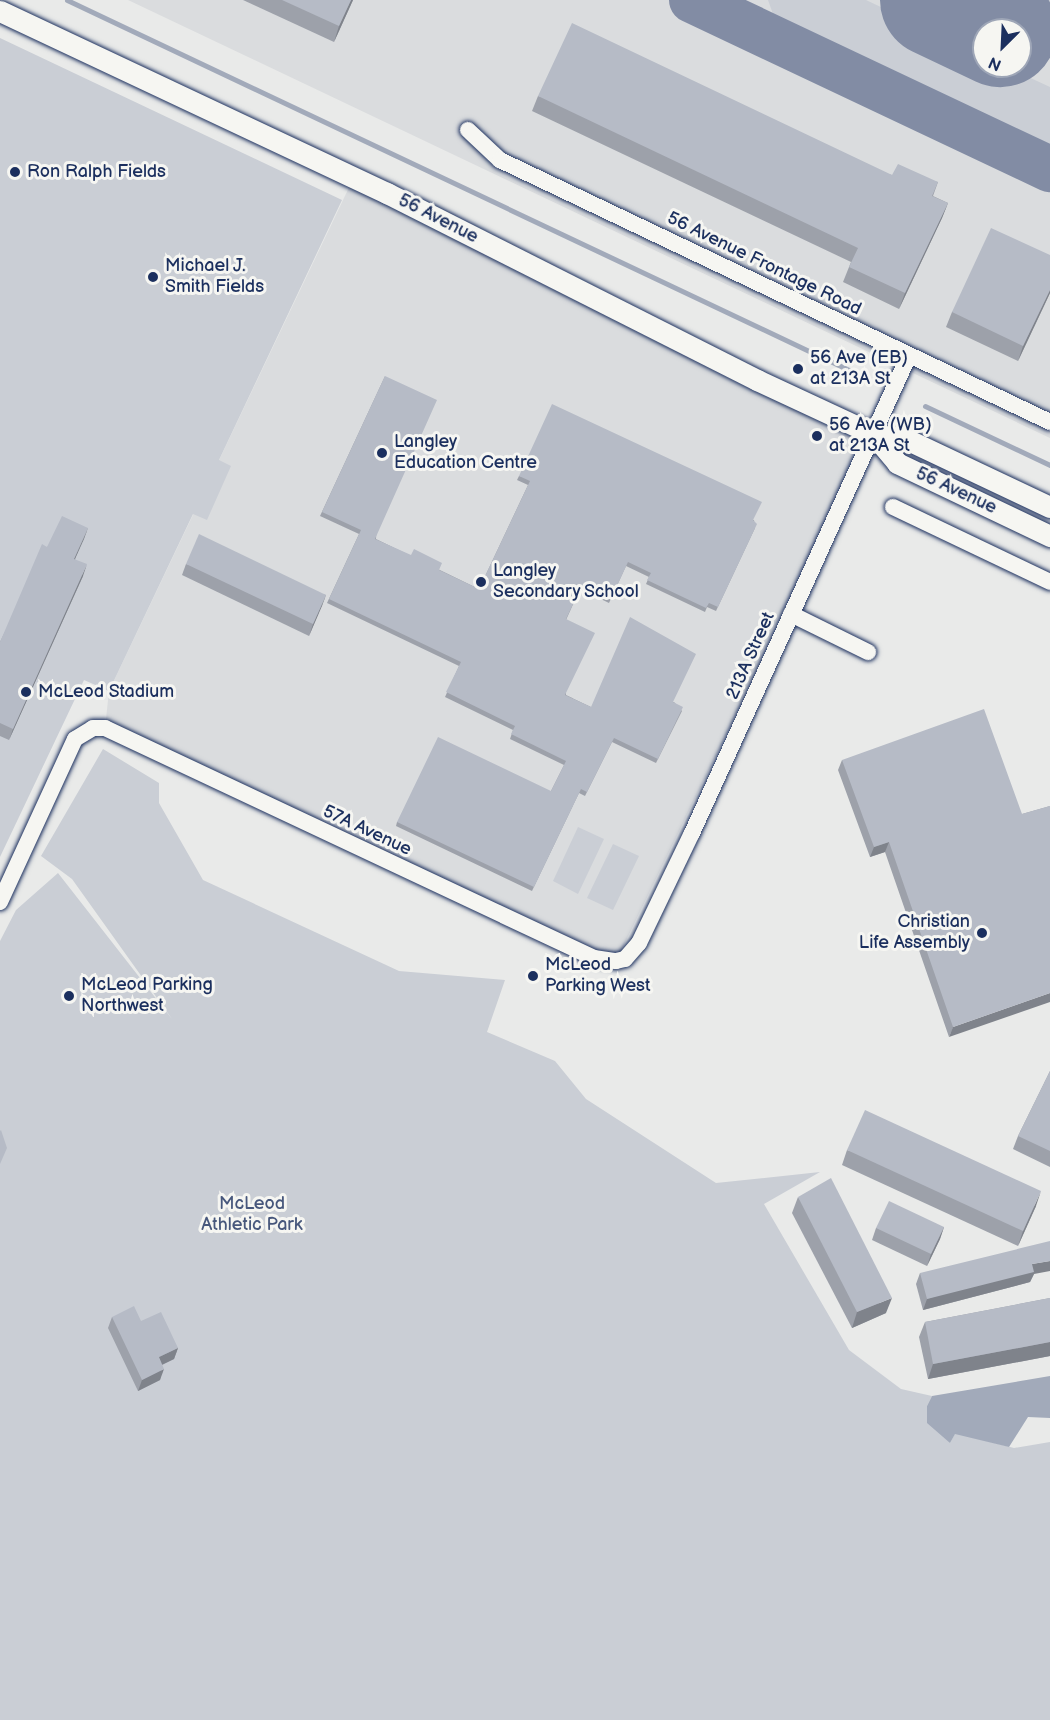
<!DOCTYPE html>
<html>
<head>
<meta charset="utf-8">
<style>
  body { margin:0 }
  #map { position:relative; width:1050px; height:1720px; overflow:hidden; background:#e9eae9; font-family:"Balsamiq Sans",sans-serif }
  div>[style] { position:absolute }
  .built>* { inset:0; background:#dadcde }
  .green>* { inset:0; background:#caced5 }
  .water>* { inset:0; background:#a2aaba }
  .stream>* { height:5px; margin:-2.5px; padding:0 2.5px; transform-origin:2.5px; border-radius:2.5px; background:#a2aaba }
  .taxiway>* { height:46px; margin:-23px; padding:0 23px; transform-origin:23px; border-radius:23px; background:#828ca4 }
  .runway>* { height:114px; margin:-57px; padding:0 57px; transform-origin:57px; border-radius:57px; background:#828ca4 }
  .roads { filter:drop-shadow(0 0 2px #1b2f5e) drop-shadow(0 0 2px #1b2f5e) }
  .minor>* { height:16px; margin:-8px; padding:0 8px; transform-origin:8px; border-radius:8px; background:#f6f6f2 }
  .major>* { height:21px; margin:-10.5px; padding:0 10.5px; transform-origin:10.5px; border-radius:10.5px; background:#f6f6f2 }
  .wall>* { inset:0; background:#9da1aa }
  .shaded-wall>* { inset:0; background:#7f838b }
  .building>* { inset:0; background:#b6bbc6 }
  .dots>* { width:16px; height:16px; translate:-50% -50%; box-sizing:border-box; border:3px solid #f6f6f2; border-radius:50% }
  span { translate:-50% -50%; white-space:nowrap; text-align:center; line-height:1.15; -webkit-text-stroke:6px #f6f6f2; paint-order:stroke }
  .poi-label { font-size:18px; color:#1b2f5e }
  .left { translate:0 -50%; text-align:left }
  .right { translate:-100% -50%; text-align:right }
  .street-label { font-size:18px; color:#1b2f5e }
  .park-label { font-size:18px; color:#47577c }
  .north { position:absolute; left:972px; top:18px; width:60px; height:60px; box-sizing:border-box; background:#f6f6f2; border:2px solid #9ea6b7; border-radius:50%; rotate:204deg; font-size:16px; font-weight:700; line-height:24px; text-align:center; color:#1b2f5e }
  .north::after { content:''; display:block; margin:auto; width:21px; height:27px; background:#1b2f5e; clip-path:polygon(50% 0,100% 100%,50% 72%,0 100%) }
</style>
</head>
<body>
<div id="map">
  <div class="built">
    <i style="clip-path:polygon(evenodd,128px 0,1050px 0,1050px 438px,934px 383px,128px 0,984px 30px,1020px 30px,1020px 66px,984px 66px,984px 30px)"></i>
    <i style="clip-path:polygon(354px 177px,876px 426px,616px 961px,105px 728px,109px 691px)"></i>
  </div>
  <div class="green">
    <i style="clip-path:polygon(768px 0,866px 0,984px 56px,984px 66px,1005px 66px,1050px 87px,1050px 159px,779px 31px)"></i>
    <i style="clip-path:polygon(1005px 0,1050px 0,1050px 21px)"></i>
    <i style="clip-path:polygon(0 38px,342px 200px,219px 460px,231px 466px,207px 520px,193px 514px,109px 691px,84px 680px,0 857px)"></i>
    <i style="clip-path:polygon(103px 749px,159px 783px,159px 803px,203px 880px,399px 971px,505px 980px,487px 1032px,555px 1061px,586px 1099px,716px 1183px,820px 1172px,764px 1204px,849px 1350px,901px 1389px,932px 1396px,927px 1406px,950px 1443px,955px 1433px,1014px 1448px,1050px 1442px,1050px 1720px,0 1720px,0 941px,16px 910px,58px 873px,172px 1019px,72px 879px,41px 856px)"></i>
    <i style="clip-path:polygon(578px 827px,604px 839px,578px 894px,553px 881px)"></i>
    <i style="clip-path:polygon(613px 844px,639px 856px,613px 910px,587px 898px)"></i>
  </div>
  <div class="water">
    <i style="clip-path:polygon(1050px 1376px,1050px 1418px,1028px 1417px,1009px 1447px,955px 1434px,950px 1443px,927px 1423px,927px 1406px,932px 1396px)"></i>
  </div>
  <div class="stream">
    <i style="left:67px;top:0;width:886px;rotate:25.32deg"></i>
    <i style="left:925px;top:406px;width:138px;rotate:25.3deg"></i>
  </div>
  <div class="taxiway">
    <i style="left:692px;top:0;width:396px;rotate:25.3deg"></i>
  </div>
  <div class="runway">
    <i style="left:937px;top:0;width:70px;rotate:25.5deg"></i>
  </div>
  <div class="roads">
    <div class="minor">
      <i style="left:468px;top:130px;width:44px;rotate:43.2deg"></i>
      <i style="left:500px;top:160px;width:609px;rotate:25.47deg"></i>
      <i style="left:893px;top:507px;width:174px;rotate:25.5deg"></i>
      <i style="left:791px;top:614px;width:86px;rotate:26.3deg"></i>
      <i style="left:0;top:902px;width:179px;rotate:-65.3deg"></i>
      <i style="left:75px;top:739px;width:21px;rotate:-31deg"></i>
      <i style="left:93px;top:728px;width:12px"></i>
      <i style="left:105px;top:728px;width:540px;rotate:25.19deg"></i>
      <i style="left:594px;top:958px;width:22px;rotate:8deg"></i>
      <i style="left:616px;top:961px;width:9px;rotate:-13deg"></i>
      <i style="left:625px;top:959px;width:21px;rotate:-49deg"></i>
      <i style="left:639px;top:943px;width:122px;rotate:-64.3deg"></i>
      <i style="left:692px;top:833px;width:525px;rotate:-65.58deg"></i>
    </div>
    <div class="major">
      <i style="left:0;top:11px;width:428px;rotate:25.2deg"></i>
      <i style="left:387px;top:193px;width:415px;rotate:26.8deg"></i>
      <i style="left:757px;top:380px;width:128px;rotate:25deg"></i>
      <i style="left:873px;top:434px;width:33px;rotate:9deg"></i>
      <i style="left:906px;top:439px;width:159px;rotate:25.3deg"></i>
      <i style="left:873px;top:434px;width:38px;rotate:50deg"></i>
      <i style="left:897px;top:463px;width:170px;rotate:25.5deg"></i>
    </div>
  </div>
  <div class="wall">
    <i style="clip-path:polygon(243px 0,353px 0,334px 42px)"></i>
    <i style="clip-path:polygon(538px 96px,892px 175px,938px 182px,933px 196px,948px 203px,942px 218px,899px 309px,843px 282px,851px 262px,532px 111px)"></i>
    <i style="clip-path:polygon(1050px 255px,1050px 293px,1018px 361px,946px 327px,952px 312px)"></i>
    <i style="clip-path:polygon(385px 376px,376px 539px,479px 589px,528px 485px,517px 480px,519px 476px,754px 520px,755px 528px,716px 611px,707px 607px,705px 612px,646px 584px,649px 577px,626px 566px,609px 603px,580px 589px,566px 620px,566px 695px,591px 707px,674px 702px,682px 711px,656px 763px,612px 742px,585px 796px,579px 793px,532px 891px,396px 826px,397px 822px,551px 791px,564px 765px,510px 739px,513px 730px,445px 697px,459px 666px,327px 603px,359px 534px,320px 516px)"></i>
    <i style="clip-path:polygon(88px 528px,75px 559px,83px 576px,9px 740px,0 736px,0 642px,47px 547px)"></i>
    <i style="clip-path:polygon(186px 564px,326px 595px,309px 636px,182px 575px)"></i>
    <i style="clip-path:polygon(842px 760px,1022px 814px,1050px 806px,949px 1037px,885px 852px,870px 857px,838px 770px)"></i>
    <i style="clip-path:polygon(1050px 1071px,1050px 1167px,1013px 1149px,1018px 1136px)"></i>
    <i style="clip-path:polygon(847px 1150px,1036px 1206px,1018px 1246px,842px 1165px)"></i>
    <i style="clip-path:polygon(798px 1197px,886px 1313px,852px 1328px,792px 1213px)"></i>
    <i style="clip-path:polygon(944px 1227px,940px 1239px,927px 1266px,872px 1240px,876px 1228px)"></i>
    <i style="clip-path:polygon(920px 1273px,1034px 1274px,1030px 1282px,923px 1310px,916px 1284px)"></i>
    <i style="clip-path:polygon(1050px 1298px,1050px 1356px,928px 1379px,919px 1337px,925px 1322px)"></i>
    <i style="clip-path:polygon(112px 1317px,141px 1321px,178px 1348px,174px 1359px,162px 1365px,160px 1380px,138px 1391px,108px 1328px)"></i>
  </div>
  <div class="shaded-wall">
    <i style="clip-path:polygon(351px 0,353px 0,334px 42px,339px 26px)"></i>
    <i style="clip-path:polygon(948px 203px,942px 218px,899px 309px,905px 293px)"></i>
    <i style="clip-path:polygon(1050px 290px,1050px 293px,1018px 361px,1023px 346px)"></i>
    <i style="clip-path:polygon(88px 528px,84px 539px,70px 570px,74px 559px)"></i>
    <i style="clip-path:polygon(87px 564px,83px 576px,9px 740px,13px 729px)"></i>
    <i style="clip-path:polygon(326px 595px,322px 606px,309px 636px,313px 624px)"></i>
    <i style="clip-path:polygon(889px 842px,885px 852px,870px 857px,874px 847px)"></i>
    <i style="clip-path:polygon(1050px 993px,1050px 1002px,949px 1037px,953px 1027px)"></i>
    <i style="clip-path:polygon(1041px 1191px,1036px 1206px,1018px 1246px,1023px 1231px)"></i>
    <i style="clip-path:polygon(944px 1227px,940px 1239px,927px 1266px,931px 1254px)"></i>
    <i style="clip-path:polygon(1050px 1261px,1050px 1271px,1034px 1274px,1030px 1282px,923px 1310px,927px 1299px,1032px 1264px)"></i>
    <i style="clip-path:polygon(892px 1298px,886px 1313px,852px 1328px,857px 1312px)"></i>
    <i style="clip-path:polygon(1050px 1342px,1050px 1356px,928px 1379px,933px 1364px)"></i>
    <i style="clip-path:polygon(178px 1348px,174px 1359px,155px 1368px,159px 1357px)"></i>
    <i style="clip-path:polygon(164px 1369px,160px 1380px,138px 1391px,142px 1380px)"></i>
  </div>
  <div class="building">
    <i style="clip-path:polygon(282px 0,351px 0,339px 26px)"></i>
    <i style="clip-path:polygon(572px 23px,892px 175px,898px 164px,938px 182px,932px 196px,948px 203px,905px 293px,849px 267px,858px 248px,538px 96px)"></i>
    <i style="clip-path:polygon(991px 228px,1050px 255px,1050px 290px,1023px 346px,952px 312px)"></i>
    <i style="clip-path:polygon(385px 376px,437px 400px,375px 539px,411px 555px,414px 549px,442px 563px,439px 570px,479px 589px,530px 481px,519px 476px,552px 404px,762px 502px,753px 520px,757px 524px,718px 607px,709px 603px,706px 608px,647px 580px,651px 573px,628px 562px,611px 599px,582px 585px,566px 619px,595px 633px,565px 695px,591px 707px,630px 617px,696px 654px,673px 702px,683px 707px,658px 759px,614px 738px,587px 792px,581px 789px,534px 887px,397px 822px,438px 737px,551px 791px,566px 761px,511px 734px,515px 726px,446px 692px,461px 662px,329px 599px,361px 530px,322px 512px)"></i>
    <i style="clip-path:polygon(62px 516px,88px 528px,74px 559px,87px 564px,13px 729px,0 723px,0 642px,42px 544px,47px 547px)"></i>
    <i style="clip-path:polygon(199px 534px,326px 595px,313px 624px,186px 564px)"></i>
    <i style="clip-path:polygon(984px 709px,1022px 814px,1050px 806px,1050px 993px,953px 1027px,889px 842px,874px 847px,842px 760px)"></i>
    <i style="clip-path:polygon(1050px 1071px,1050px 1151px,1018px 1136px)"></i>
    <i style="clip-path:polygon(865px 1110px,1041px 1191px,1023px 1231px,847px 1150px)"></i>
    <i style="clip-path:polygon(1px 1130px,7px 1148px,0 1164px,0 1131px)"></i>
    <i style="clip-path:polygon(831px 1178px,892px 1298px,857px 1312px,798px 1197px)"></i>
    <i style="clip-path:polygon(889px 1201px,944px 1227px,931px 1254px,876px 1228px)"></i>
    <i style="clip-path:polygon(1050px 1241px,1050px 1261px,1032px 1264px,1034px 1272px,927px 1299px,920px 1273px)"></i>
    <i style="clip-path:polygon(1050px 1298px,1050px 1342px,933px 1364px,925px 1322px)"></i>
    <i style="clip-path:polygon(134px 1306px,141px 1321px,161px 1312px,178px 1348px,159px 1357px,164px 1369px,142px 1380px,112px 1317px)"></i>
  </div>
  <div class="dots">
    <i style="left:15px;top:172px;background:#1b2f5e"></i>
    <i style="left:153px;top:277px;background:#1b2f5e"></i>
    <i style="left:798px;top:369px;background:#1b2f5e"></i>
    <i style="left:817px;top:436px;background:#1b2f5e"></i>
    <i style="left:382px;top:453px;background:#1b2f5e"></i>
    <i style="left:481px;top:582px;background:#1b2f5e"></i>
    <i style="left:26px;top:692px;background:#1b2f5e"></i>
    <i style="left:982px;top:933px;background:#1b2f5e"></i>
    <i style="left:533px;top:976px;background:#1b2f5e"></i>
    <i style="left:69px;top:996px;background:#1b2f5e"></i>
  </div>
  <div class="poi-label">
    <span class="left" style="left:27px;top:172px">Ron Ralph Fields</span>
    <span class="left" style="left:165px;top:277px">Michael J.<br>Smith Fields</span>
    <span class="left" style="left:810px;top:369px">56 Ave (EB)<br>at 213A St</span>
    <span class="left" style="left:829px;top:436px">56 Ave (WB)<br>at 213A St</span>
    <span class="left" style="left:394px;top:453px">Langley<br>Education Centre</span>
    <span class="left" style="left:493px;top:582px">Langley<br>Secondary School</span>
    <span class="left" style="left:38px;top:692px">McLeod Stadium</span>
    <span class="right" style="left:970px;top:933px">Christian<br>Life Assembly</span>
    <span class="left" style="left:545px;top:976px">McLeod<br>Parking West</span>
    <span class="left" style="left:81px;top:996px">McLeod Parking<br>Northwest</span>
  </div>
  <div class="street-label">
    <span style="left:438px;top:219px;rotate:27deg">56 Avenue</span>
    <span style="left:764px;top:264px;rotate:26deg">56 Avenue Frontage Road</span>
    <span style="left:956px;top:491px;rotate:25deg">56 Avenue</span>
    <span style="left:751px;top:656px;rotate:-66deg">213A Street</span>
    <span style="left:367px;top:831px;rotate:25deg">57A Avenue</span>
  </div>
  <div class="park-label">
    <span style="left:252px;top:1215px">McLeod<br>Athletic Park</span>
  </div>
  <div class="north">N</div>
</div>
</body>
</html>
